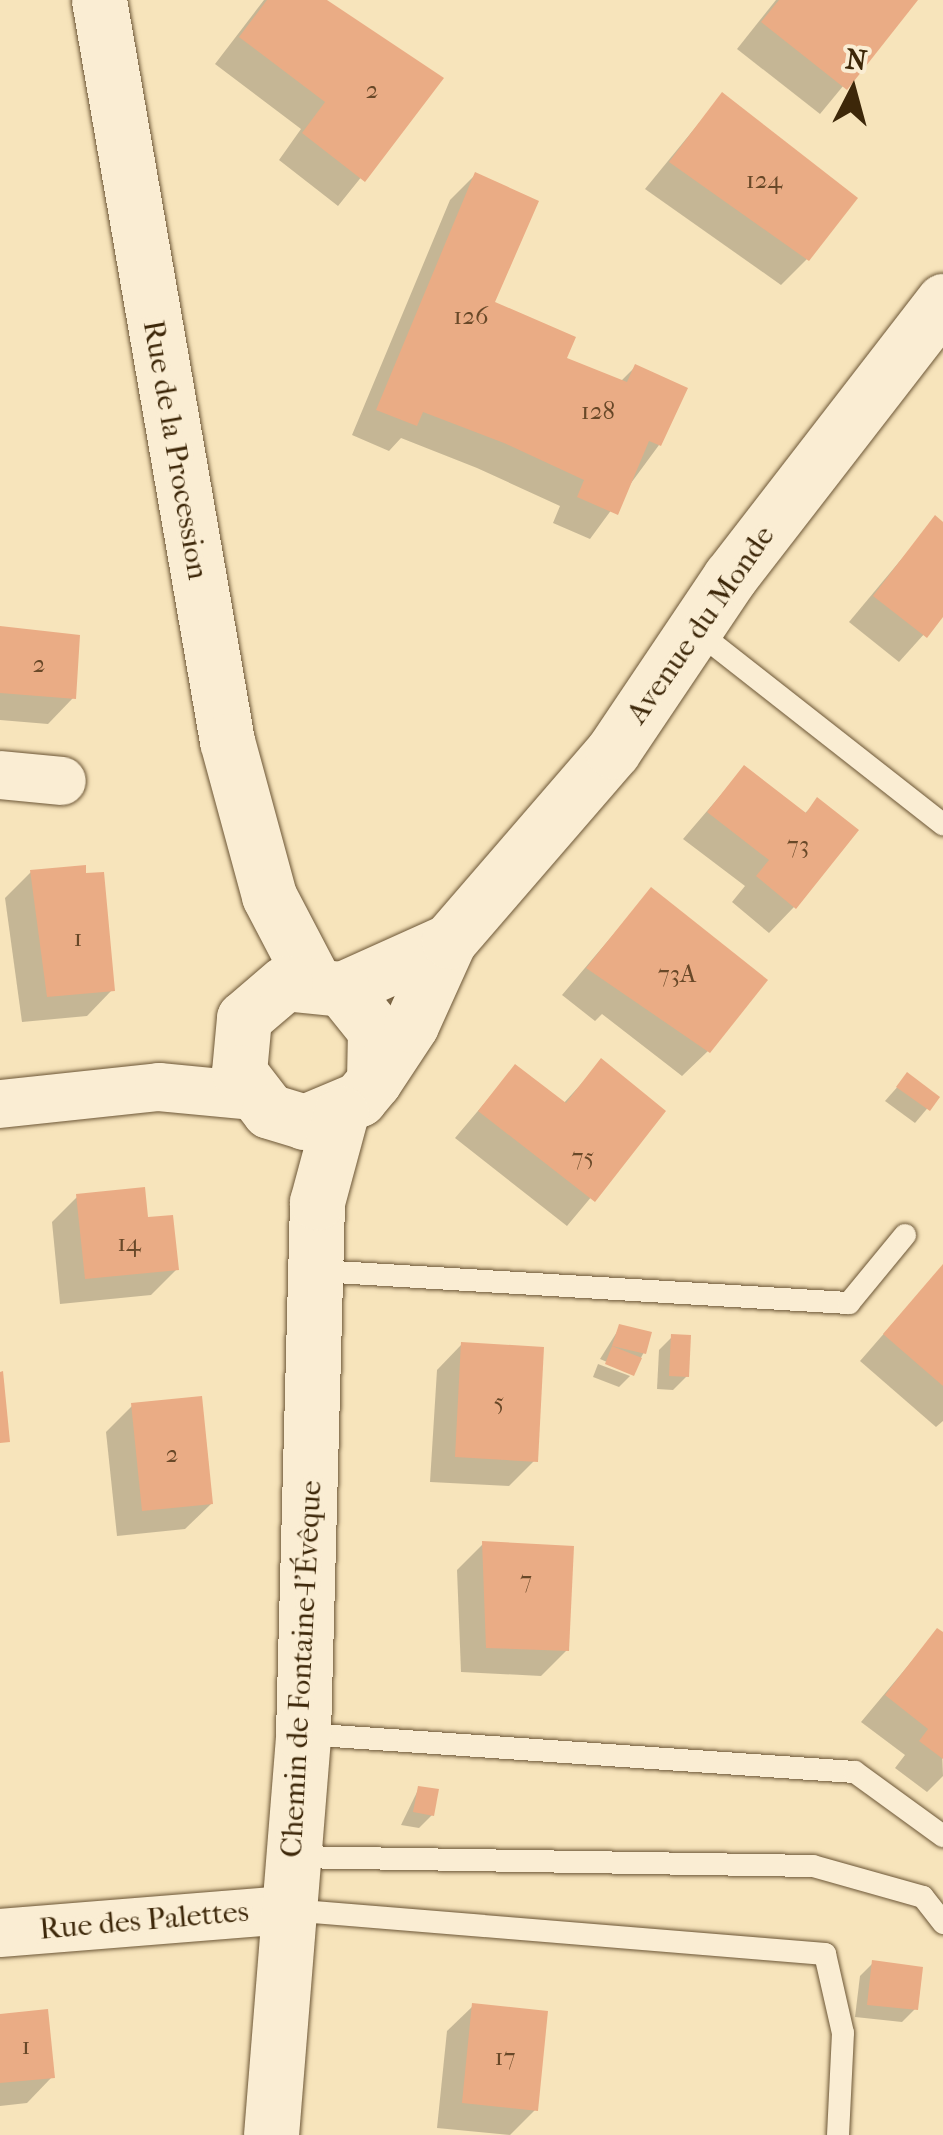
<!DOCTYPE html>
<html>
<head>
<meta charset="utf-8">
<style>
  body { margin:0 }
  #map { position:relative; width:943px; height:2135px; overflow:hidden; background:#f7e4bb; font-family:"IM FELL French Canon",serif }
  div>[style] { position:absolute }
  .shadow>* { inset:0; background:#0003 }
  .building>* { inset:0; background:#eaac85 }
  .roads { filter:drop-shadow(0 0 2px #6c5636) drop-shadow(0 0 2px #6c5636) }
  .service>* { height:22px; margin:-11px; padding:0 11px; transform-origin:11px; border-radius:11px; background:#faedd3 }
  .minor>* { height:48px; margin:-24px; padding:0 24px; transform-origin:24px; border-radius:24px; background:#faedd3 }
  .tertiary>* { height:55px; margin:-27.5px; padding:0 27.5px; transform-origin:27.5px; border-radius:27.5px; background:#faedd3 }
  span { translate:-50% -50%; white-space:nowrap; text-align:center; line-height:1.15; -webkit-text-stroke:10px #faedd3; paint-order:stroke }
  .number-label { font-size:25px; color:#684828 }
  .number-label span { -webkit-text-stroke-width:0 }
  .street-label { font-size:30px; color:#3d2709 }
  .north { position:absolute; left:803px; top:40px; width:100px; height:100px; -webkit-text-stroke:8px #faedd3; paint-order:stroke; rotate:6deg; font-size:28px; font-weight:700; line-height:40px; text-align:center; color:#3d2709 }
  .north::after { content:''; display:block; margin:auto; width:35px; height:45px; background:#3d2709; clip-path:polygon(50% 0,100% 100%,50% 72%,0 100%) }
</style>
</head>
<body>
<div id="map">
  <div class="shadow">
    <i style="clip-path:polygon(264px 0,323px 0,440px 79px,338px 206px,279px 160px,301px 129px,215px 64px)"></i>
    <i style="clip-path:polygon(776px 0,914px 0,820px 114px,737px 49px)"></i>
    <i style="clip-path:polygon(722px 95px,807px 259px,781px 285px,645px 189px)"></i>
    <i style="clip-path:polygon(475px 175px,492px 303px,564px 359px,620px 382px,635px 367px,659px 445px,590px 539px,553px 523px,560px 506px,477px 468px,401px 438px,389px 451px,352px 435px,450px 200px)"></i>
    <i style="clip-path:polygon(935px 519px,943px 525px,943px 613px,899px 662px,849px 622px)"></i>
    <i style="clip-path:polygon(0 631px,73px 698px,48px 724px,0 720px)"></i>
    <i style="clip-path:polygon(744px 768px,804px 814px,818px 801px,794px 907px,769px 933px,732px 902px,745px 886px,683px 839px)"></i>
    <i style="clip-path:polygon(31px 872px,112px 990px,87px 1016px,22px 1022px,5px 898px)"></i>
    <i style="clip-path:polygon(651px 890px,708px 1051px,682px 1076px,602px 1014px,595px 1021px,562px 995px)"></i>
    <i style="clip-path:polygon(601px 1062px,663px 1111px,567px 1226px,455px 1138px,515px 1067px,563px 1104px)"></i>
    <i style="clip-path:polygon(907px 1076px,936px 1098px,915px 1123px,885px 1101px)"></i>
    <i style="clip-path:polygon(78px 1196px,146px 1219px,177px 1269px,151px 1295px,60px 1304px,52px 1222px)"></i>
    <i style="clip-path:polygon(943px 1266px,943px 1421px,936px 1427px,860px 1361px)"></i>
    <i style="clip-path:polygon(620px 1327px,644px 1352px,633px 1373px,600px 1359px)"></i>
    <i style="clip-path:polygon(672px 1337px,687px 1376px,673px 1390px,657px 1389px,659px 1350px)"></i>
    <i style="clip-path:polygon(462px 1344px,535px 1460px,509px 1486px,430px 1482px,437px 1370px)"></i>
    <i style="clip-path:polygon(598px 1364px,630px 1376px,619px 1387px,593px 1377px)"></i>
    <i style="clip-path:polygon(132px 1406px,211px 1504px,185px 1529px,117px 1536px,106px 1432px)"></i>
    <i style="clip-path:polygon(483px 1544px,567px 1650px,541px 1676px,461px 1672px,457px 1570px)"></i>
    <i style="clip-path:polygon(937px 1631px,943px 1776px,927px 1792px,895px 1768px,905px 1755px,861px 1722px)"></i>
    <i style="clip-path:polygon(419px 1788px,432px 1815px,419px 1828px,401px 1825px)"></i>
    <i style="clip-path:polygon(873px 1963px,915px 2009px,902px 2022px,855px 2017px,860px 1976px)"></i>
    <i style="clip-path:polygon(473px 2006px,535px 2110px,510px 2135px,437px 2128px,447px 2031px)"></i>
    <i style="clip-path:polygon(0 2016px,52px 2077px,27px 2103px,0 2106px)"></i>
  </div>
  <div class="building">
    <i style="clip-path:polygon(267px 0,327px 0,444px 78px,365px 182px,302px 133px,325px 102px,239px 37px)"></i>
    <i style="clip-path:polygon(779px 0,918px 0,847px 90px,761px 22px)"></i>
    <i style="clip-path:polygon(722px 92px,858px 198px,809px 261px,669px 162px)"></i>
    <i style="clip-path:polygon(475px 172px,539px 201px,495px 302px,576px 337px,567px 358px,627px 382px,635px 364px,688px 388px,661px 446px,649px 441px,618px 515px,577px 497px,584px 480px,504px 443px,423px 412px,417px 426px,376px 410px)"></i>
    <i style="clip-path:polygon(935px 515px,943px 522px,943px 617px,927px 638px,873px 596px)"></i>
    <i style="clip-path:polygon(0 626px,80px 635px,76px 699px,0 693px)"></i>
    <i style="clip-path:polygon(744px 765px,806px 813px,817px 797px,859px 830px,796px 909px,756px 876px,769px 860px,707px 812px)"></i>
    <i style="clip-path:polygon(86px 865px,86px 873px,104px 872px,115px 991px,47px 997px,30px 870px)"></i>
    <i style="clip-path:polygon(651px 887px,768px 980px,710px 1053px,586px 968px)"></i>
    <i style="clip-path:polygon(601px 1058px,666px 1111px,595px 1202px,478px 1111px,515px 1064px,566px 1103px)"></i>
    <i style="clip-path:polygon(907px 1072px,940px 1097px,930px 1111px,896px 1087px)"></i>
    <i style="clip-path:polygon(145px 1187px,148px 1217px,173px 1215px,179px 1270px,85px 1279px,76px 1194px)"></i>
    <i style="clip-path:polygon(943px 1264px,943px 1386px,883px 1334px)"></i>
    <i style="clip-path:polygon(619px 1324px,652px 1332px,646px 1354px,612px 1346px)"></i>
    <i style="clip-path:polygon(671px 1334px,691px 1335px,689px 1377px,669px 1376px)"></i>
    <i style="clip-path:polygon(461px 1342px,544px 1347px,538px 1462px,455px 1457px)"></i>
    <i style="clip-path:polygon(612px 1346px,642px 1358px,634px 1376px,605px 1364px)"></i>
    <i style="clip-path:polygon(3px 1371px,10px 1442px,0 1443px,0 1372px)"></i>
    <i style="clip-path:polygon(202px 1396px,213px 1504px,142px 1511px,131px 1403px)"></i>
    <i style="clip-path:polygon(482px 1541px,574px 1546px,569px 1651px,486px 1648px)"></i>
    <i style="clip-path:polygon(937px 1628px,943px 1632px,943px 1759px,919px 1741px,928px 1729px,885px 1695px)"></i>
    <i style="clip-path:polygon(418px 1786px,439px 1789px,434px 1816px,413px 1812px)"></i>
    <i style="clip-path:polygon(872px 1960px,923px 1967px,918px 2010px,867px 2005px)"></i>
    <i style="clip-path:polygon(472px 2003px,548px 2011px,538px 2111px,462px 2103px)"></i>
    <i style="clip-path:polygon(48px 2009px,55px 2078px,0 2083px,0 2014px)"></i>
  </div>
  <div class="roads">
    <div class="service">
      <i style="left:699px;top:633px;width:310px;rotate:38.1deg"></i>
      <i style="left:319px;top:1271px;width:531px;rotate:3.46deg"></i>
      <i style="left:849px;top:1303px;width:88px;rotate:-50.5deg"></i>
      <i style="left:304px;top:1734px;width:552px;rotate:3.95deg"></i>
      <i style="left:855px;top:1772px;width:109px;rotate:36deg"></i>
      <i style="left:293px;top:1857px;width:520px;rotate:0.99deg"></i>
      <i style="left:813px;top:1866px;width:114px;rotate:15.7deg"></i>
      <i style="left:923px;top:1897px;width:33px;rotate:52deg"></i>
      <i style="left:289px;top:1910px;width:538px;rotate:4.69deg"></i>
      <i style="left:825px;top:1954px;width:81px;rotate:77.2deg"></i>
      <i style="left:843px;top:2033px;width:102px;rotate:92.8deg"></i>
    </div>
    <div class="minor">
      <i style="left:0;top:775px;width:62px;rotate:5.5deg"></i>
      <i style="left:0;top:1104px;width:160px;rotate:-6.1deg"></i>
      <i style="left:159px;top:1087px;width:93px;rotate:5.5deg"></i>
      <i style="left:0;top:1933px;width:290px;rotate:-4.6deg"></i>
    </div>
    <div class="tertiary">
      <i style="left:99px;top:0;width:752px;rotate:80.2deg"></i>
      <i style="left:227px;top:741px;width:161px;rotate:74.8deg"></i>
      <i style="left:269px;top:896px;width:95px;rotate:62.4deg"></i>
      <i style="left:342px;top:989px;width:117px;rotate:-24.2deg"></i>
      <i style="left:374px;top:1081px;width:51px;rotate:-88.9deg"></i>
      <i style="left:375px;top:1030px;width:53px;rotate:-128.8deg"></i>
      <i style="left:342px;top:989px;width:57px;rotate:-174deg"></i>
      <i style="left:285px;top:983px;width:54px;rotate:139.5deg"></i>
      <i style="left:244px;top:1018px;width:54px;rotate:95.3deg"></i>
      <i style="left:239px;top:1072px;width:49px;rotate:52.4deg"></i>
      <i style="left:269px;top:1111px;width:37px;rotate:17deg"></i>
      <i style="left:304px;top:1122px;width:60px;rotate:-22.7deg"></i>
      <i style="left:359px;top:1099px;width:23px;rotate:-50deg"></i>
      <i style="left:374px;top:1081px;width:67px;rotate:-56.5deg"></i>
      <i style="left:411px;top:1025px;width:92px;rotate:-65.7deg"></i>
      <i style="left:449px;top:941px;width:251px;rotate:-49.2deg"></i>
      <i style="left:613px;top:751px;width:210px;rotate:-56.1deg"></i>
      <i style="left:730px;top:577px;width:349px;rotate:-52.3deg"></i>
      <i style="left:271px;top:2135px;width:402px;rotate:-85.4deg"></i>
      <i style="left:303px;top:1734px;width:532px;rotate:-88.49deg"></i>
      <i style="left:317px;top:1202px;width:92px;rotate:-74.9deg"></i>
    </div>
  </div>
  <div class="number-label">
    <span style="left:372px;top:90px">2</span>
    <span style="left:764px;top:180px">124</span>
    <span style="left:471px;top:316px">126</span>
    <span style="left:598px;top:411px">128</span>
    <span style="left:39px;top:664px">2</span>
    <span style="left:798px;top:845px">73</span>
    <span style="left:78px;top:938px">1</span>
    <span style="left:677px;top:974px">73A</span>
    <span style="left:583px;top:1157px">75</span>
    <span style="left:129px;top:1243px">14</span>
    <span style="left:499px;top:1402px">5</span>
    <span style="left:172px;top:1454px">2</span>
    <span style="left:526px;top:1580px">7</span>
    <span style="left:26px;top:2046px">1</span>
    <span style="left:505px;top:2057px">17</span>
  </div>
  <div class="street-label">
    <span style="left:175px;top:450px;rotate:80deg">Rue de la Procession</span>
    <span style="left:701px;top:625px;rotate:-55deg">Avenue du Monde</span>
    <span style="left:302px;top:1669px;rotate:-87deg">Chemin de Fontaine-l'Évêque</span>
    <span style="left:144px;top:1921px;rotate:-5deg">Rue des Palettes</span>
  </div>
  <div class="north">N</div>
</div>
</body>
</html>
